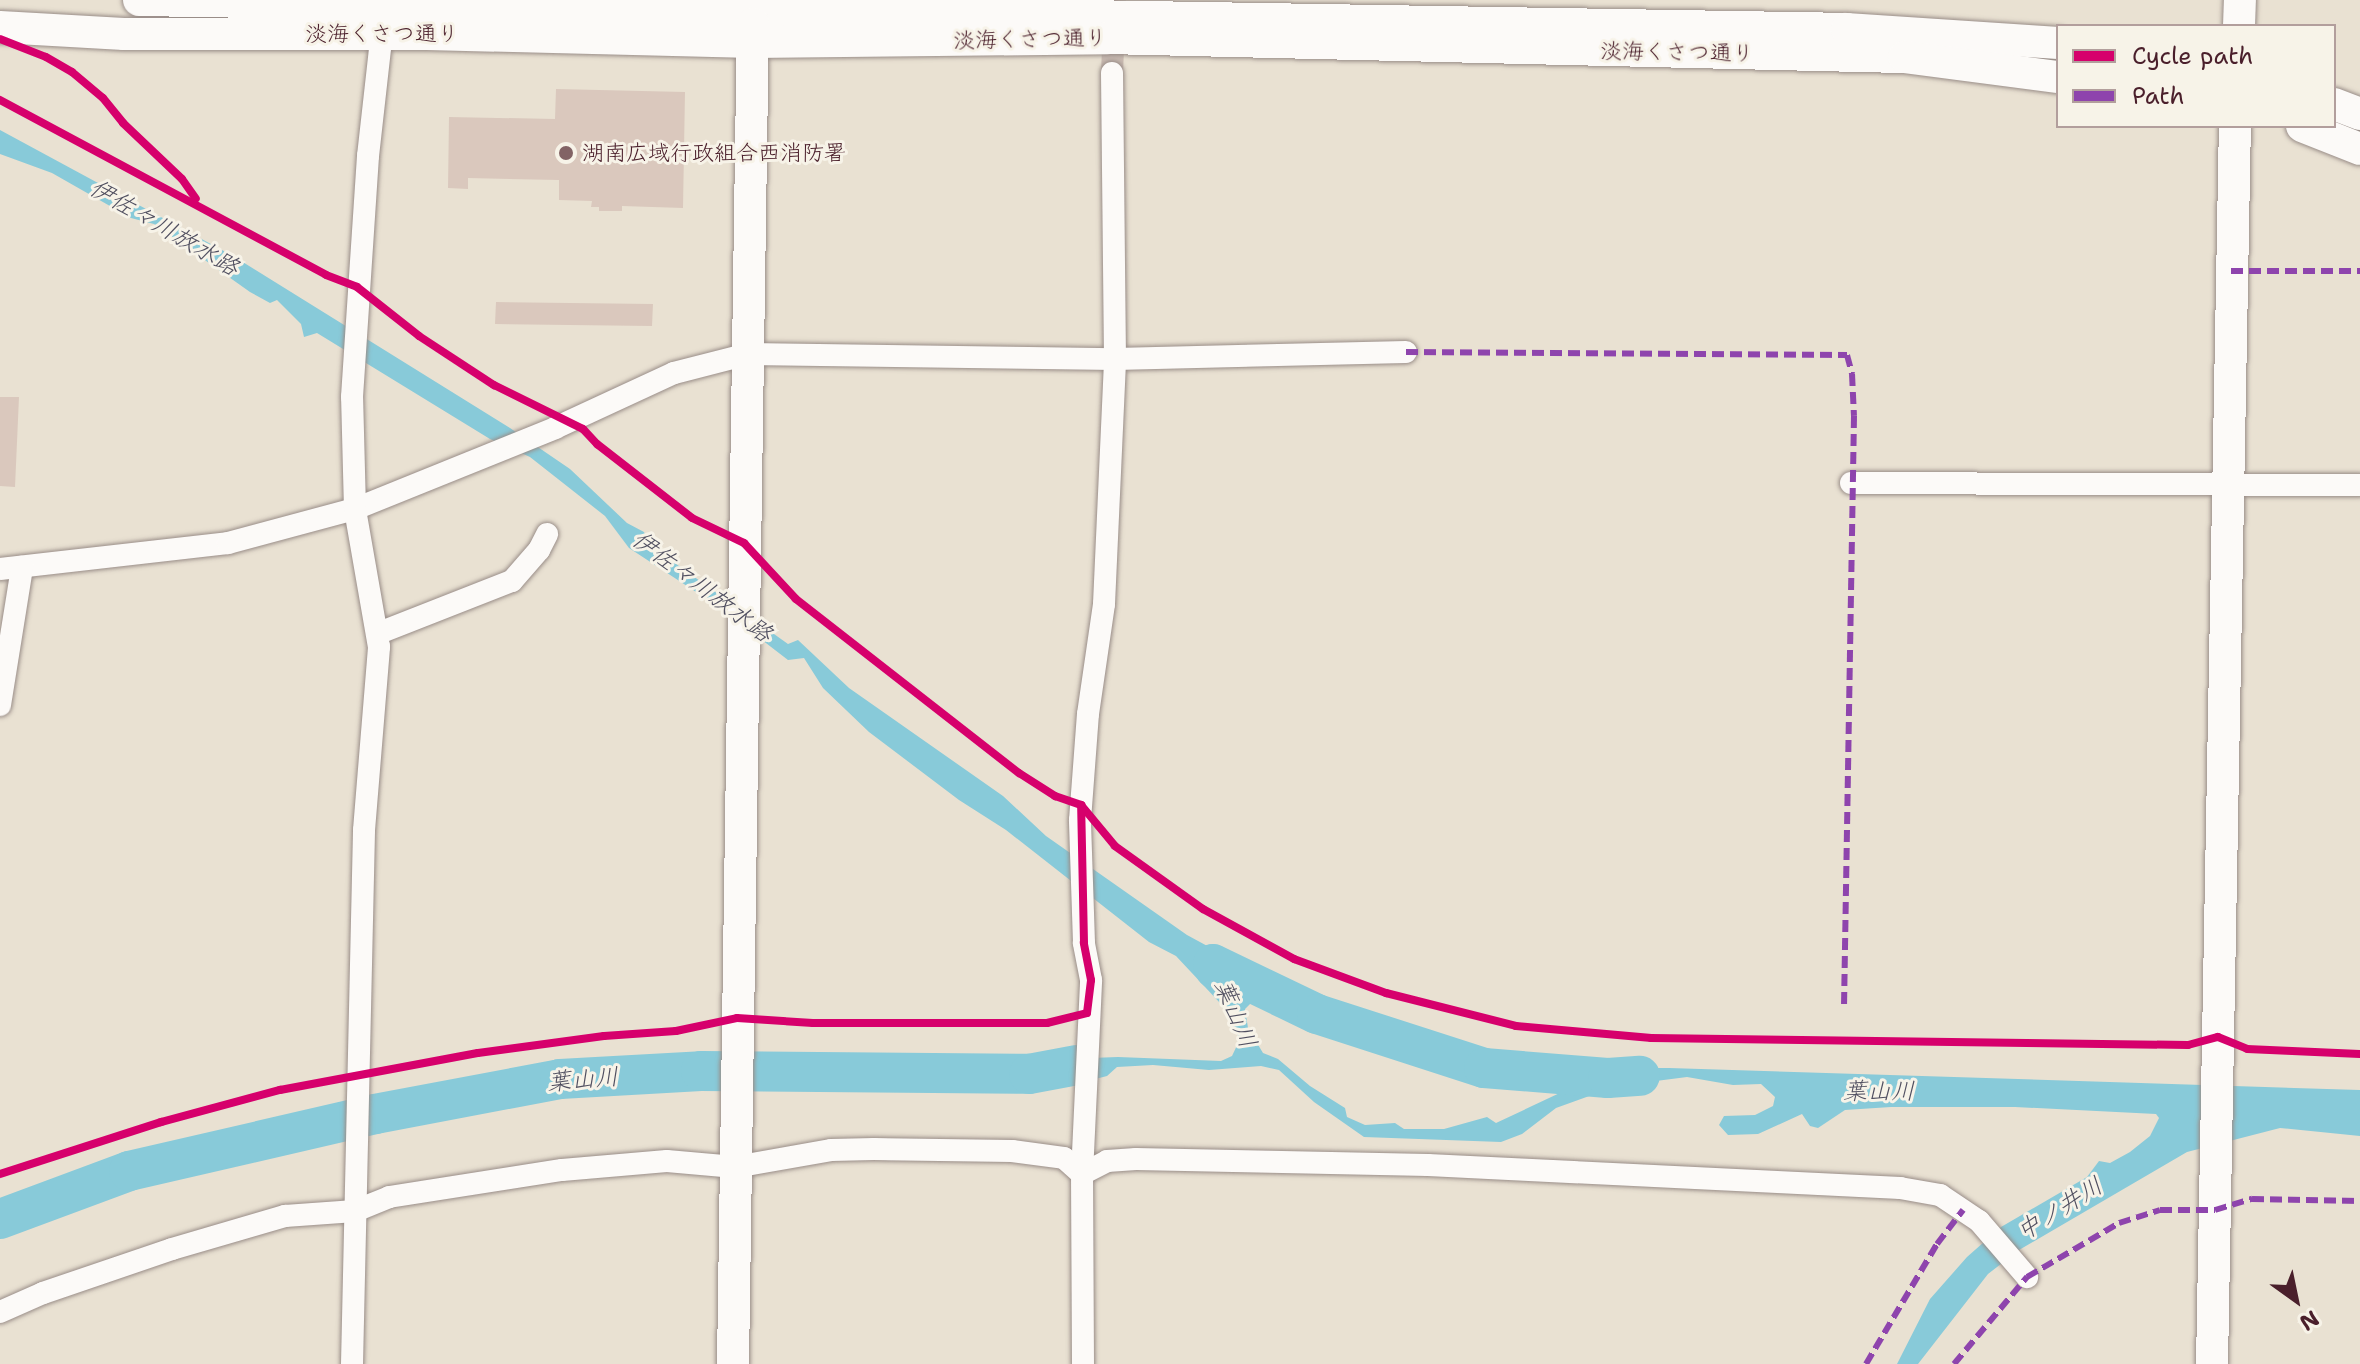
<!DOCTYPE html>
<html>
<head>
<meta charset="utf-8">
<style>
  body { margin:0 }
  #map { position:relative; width:2360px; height:1364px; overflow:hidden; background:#e9e1d2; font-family:"Shantell Sans","Klee One",sans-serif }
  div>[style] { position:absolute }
  .water>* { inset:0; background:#88cad9 }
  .river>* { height:40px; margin:-20px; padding:0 20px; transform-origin:20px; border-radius:20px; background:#88cad9 }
  .building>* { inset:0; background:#dac8bd }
  .street-tunnel>* { height:22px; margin-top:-11px; transform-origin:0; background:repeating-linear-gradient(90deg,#c9bab1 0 22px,transparent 0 33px) }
  .roads { filter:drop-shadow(0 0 2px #998d88) drop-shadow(0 0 2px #998d88) }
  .street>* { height:22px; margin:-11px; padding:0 11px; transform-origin:11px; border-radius:11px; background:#fcfaf8 }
  .secondary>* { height:32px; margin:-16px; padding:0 16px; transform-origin:16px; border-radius:16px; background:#fcfaf8 }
  .quiet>* { height:6px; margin-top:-3px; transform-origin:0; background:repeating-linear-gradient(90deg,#8e44ad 0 12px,transparent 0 18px) }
  .cycleway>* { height:8px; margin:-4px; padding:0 4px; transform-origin:4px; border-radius:4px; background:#d6006c }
  .dots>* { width:22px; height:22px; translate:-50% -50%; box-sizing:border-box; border:4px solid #f7f3e8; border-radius:50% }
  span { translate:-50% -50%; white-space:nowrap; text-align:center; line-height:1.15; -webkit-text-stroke:6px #f7f3e8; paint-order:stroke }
  .street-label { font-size:22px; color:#4a1f2b }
  .poi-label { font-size:22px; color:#4a1f2b }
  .left { translate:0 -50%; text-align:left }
  .water-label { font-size:24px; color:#504f60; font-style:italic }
  .legend { position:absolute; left:2056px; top:24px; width:280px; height:104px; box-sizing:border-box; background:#f7f3e8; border:2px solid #b29e9c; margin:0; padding:10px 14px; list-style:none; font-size:24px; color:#4a1f2b }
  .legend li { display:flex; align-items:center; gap:16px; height:40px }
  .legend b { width:40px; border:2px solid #b29e9c }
  .north { position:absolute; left:2256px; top:1260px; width:80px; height:80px; -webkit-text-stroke:6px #f7f3e8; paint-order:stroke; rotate:147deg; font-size:22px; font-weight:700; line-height:32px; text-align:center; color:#4a1f2b }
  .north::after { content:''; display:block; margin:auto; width:28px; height:36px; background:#4a1f2b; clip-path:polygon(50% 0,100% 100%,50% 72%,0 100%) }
</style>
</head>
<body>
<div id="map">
  <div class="water">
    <i style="clip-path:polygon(0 130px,233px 256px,510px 428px,570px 469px,627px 523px,644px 532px,651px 546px,788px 644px,798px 640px,849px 688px,1003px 796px,1046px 836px,1187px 935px,1259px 974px,1252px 1002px,1245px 1009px,1248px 1028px,1263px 1053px,1278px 1059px,1310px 1086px,1345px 1108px,1347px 1117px,1365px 1125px,1395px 1123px,1404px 1129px,1444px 1129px,1487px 1117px,1496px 1123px,1581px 1083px,1599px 1068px,1669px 1068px,2360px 1090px,2360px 1136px,2280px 1128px,2187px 1152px,2019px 1250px,1988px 1274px,1918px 1364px,1897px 1364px,1930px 1299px,1967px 1257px,2001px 1227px,2087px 1177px,2099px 1161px,2110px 1163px,2130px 1152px,2150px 1136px,2159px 1118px,2156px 1114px,2015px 1107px,1891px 1107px,1845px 1110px,1818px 1128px,1810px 1126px,1802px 1114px,1758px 1134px,1728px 1135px,1719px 1125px,1724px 1116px,1755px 1115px,1773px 1106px,1775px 1097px,1761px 1084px,1733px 1085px,1687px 1077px,1617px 1086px,1556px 1108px,1522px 1134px,1501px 1142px,1364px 1137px,1314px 1102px,1279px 1070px,1261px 1066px,1209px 1070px,1153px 1065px,1117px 1067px,1107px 1076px,1076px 1084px,1039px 1076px,1019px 1080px,1029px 1068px,1064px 1059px,1118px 1057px,1221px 1061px,1232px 1056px,1240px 1039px,1220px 1003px,1176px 956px,1149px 942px,1006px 830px,959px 800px,869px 732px,823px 688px,804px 658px,788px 660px,719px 607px,629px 548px,605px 516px,530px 457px,490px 439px,317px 333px,304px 337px,301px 324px,277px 300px,270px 303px,250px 292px,154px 224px,131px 218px,52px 173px,0 154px)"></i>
  </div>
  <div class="river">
    <i style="left:1215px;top:969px;width:5px;rotate:-112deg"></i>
    <i style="left:1213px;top:964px;width:115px;rotate:25.7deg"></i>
    <i style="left:1317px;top:1014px;width:176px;rotate:17.9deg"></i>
    <i style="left:1484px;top:1068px;width:124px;rotate:4.6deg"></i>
    <i style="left:1608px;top:1078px;width:32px;rotate:-4deg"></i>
    <i style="left:0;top:1219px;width:138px;rotate:-20.4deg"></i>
    <i style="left:129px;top:1171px;width:253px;rotate:-13deg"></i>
    <i style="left:375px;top:1114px;width:188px;rotate:-10.7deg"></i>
    <i style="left:560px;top:1079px;width:141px;rotate:-3.2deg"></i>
    <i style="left:701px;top:1071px;width:328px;rotate:0.5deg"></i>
    <i style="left:1029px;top:1074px;width:49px;rotate:-10.6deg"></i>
  </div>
  <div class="building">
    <i style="clip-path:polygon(556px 89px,685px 92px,683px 208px,622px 206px,622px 211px,599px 211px,599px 207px,591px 207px,592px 201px,559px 200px,559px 180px,468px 178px,468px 189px,448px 188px,449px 117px,555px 119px)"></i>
    <i style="clip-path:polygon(496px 302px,653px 304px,652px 326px,495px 324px)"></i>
    <i style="clip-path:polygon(0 397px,19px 397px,15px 487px,0 486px)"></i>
  </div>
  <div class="street-tunnel">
    <i style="left:1112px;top:73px;width:73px;rotate:-87.6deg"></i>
  </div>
  <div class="roads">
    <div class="street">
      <i style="left:1851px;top:483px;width:509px;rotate:0.23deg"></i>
      <i style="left:0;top:569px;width:229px;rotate:-6.5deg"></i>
      <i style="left:228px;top:543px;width:131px;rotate:-15deg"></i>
      <i style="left:355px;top:509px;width:216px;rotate:-22deg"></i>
      <i style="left:555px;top:428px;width:131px;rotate:-24.8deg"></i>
      <i style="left:674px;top:373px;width:76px;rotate:-14.4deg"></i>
      <i style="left:748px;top:354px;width:367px;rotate:0.8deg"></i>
      <i style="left:1115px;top:359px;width:291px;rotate:-1.4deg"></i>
      <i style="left:379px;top:633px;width:143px;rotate:-21.4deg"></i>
      <i style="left:512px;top:581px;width:41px;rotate:-48.9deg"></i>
      <i style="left:539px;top:550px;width:18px;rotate:-63deg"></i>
      <i style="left:0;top:705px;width:140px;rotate:-80.9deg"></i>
      <i style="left:1082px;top:1174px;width:28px;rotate:-27deg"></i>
      <i style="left:1107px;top:1161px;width:29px;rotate:-4deg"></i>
      <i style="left:1136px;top:1159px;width:292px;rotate:1.2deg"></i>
      <i style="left:1428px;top:1165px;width:473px;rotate:2.8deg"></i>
      <i style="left:1900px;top:1188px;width:41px;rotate:9.9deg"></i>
      <i style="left:1940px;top:1195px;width:47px;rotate:33.7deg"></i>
      <i style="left:1979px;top:1221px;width:74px;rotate:49.4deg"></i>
      <i style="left:0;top:1312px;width:47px;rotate:-23.8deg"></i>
      <i style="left:43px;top:1293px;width:136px;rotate:-18.8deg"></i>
      <i style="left:172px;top:1249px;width:118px;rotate:-16.3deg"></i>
      <i style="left:285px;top:1216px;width:70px;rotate:-4.1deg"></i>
      <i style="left:355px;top:1211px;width:37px;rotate:-22deg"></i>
      <i style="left:389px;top:1197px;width:175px;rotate:-8.9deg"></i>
      <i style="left:562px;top:1170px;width:105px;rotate:-4.9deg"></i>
      <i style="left:667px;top:1161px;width:68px;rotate:5deg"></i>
      <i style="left:735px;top:1167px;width:97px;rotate:-10deg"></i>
      <i style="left:831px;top:1150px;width:43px;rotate:-1.3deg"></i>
      <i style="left:874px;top:1149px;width:138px;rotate:0.8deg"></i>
      <i style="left:1012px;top:1151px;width:52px;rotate:7.7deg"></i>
      <i style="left:1064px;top:1158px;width:24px;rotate:42deg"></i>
      <i style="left:352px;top:1364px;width:534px;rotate:-88.71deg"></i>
      <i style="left:364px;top:830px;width:184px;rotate:-85.3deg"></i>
      <i style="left:379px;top:647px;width:140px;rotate:-99.9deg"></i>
      <i style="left:355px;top:509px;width:112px;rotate:-91.5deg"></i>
      <i style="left:352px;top:397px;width:242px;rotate:-86.2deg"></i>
      <i style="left:368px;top:156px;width:135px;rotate:-83.6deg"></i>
      <i style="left:1083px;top:1364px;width:190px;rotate:-90.3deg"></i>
      <i style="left:1082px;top:1174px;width:194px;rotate:-87.3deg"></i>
      <i style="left:1091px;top:980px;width:38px;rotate:-101deg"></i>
      <i style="left:1084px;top:943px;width:123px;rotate:-91.9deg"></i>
      <i style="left:1080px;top:820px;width:106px;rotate:-85.7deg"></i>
      <i style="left:1088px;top:714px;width:111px;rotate:-81.7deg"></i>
      <i style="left:1104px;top:604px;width:245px;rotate:-87.4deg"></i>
      <i style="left:1115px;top:359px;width:286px;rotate:-90.6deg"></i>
    </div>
    <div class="secondary">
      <i style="left:139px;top:0;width:1708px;rotate:0.97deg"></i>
      <i style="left:1847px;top:29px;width:211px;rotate:3.8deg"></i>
      <i style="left:2239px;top:26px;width:26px;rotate:-88deg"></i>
      <i style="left:0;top:27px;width:124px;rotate:3.2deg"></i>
      <i style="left:124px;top:34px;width:303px"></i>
      <i style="left:427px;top:34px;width:326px;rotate:1.4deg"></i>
      <i style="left:753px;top:42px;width:354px;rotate:-0.6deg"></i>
      <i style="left:1107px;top:38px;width:797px;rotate:1.37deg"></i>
      <i style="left:1904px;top:57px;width:155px;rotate:7.4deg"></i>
      <i style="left:2334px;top:104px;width:28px;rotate:21deg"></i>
      <i style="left:2302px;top:126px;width:62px;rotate:21.6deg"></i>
      <i style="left:733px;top:1364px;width:1341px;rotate:-89.15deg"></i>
      <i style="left:2212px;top:1364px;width:1238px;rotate:-88.94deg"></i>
    </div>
  </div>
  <div class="quiet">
    <i style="left:2231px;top:271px;width:129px"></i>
    <i style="left:1406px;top:352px;width:441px;rotate:0.4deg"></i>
    <i style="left:1847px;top:355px;width:20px;rotate:75deg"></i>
    <i style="left:1852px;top:374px;width:42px;rotate:87.3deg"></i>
    <i style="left:1854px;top:416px;width:589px;rotate:90.97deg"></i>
    <i style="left:1866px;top:1364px;width:139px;rotate:-59.4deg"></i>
    <i style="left:1937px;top:1244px;width:43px;rotate:-52.6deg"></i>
    <i style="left:1954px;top:1364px;width:114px;rotate:-50deg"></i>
    <i style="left:2027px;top:1277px;width:107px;rotate:-30.4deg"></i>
    <i style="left:2119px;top:1223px;width:43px;rotate:-17.6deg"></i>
    <i style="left:2160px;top:1210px;width:55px"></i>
    <i style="left:2215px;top:1210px;width:39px;rotate:-17deg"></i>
    <i style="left:2252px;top:1199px;width:108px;rotate:1.1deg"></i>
  </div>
  <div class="cycleway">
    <i style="left:0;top:39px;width:49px;rotate:21.4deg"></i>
    <i style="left:46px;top:57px;width:30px;rotate:30deg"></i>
    <i style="left:72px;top:72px;width:40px;rotate:40deg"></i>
    <i style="left:103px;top:98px;width:32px;rotate:51deg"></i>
    <i style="left:123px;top:123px;width:81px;rotate:43.5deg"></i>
    <i style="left:182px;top:179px;width:24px;rotate:55deg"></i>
    <i style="left:0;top:100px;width:370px;rotate:28.2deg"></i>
    <i style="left:326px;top:275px;width:33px;rotate:21deg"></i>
    <i style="left:357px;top:287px;width:79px;rotate:38.3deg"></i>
    <i style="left:419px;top:336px;width:90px;rotate:33.2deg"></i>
    <i style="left:494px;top:385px;width:99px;rotate:26.3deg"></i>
    <i style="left:583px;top:429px;width:21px;rotate:47deg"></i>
    <i style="left:597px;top:444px;width:120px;rotate:37.9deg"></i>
    <i style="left:692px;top:518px;width:58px;rotate:25.7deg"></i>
    <i style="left:744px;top:543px;width:76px;rotate:47.1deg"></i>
    <i style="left:796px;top:599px;width:283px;rotate:38deg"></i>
    <i style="left:1019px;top:773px;width:43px;rotate:32.6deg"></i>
    <i style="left:1055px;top:796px;width:28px;rotate:19deg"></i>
    <i style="left:1081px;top:805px;width:53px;rotate:50.3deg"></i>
    <i style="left:1115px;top:846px;width:108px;rotate:35.6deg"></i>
    <i style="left:1203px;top:909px;width:104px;rotate:28.8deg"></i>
    <i style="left:1294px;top:959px;width:98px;rotate:20.3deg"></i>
    <i style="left:1386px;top:993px;width:134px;rotate:14.2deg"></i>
    <i style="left:1516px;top:1026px;width:136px;rotate:5.1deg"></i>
    <i style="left:1651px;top:1038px;width:537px;rotate:0.75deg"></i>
    <i style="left:2188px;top:1045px;width:31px;rotate:-15deg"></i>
    <i style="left:2218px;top:1037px;width:31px;rotate:22deg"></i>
    <i style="left:2247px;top:1049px;width:113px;rotate:2.5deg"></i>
    <i style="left:0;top:1174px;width:169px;rotate:-17.9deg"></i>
    <i style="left:161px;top:1122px;width:123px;rotate:-15.1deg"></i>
    <i style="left:280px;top:1090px;width:201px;rotate:-10.6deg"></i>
    <i style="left:478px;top:1053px;width:127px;rotate:-7.7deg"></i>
    <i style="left:604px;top:1036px;width:72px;rotate:-4deg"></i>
    <i style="left:676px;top:1031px;width:62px;rotate:-12deg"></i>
    <i style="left:737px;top:1018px;width:76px;rotate:3.8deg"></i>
    <i style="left:813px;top:1023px;width:234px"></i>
    <i style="left:1047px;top:1023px;width:41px;rotate:-14deg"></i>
    <i style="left:1087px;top:1013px;width:33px;rotate:-83deg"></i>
    <i style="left:1091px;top:980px;width:38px;rotate:-101deg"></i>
    <i style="left:1084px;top:943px;width:138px;rotate:-91.2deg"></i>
  </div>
  <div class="dots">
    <i style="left:566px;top:153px;background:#826365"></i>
  </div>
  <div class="street-label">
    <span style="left:382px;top:34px">淡海くさつ通り</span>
    <span style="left:1030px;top:39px;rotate:-1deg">淡海くさつ通り</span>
    <span style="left:1677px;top:52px;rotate:1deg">淡海くさつ通り</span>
  </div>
  <div class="poi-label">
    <span class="left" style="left:582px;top:153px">湖南広域行政組合西消防署</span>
  </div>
  <div class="water-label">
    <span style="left:164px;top:228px;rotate:30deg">伊佐々川放水路</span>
    <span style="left:702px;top:587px;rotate:37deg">伊佐々川放水路</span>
    <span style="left:1235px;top:1014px;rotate:67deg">葉山川</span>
    <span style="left:583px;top:1080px;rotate:-5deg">葉山川</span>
    <span style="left:1879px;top:1092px">葉山川</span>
    <span style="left:2060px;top:1209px;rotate:-32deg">中ノ井川</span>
  </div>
  <ul class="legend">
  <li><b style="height:10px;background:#d6006c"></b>Cycle path</li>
  <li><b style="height:10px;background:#8e44ad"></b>Path</li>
  </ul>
  <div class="north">N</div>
</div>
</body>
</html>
